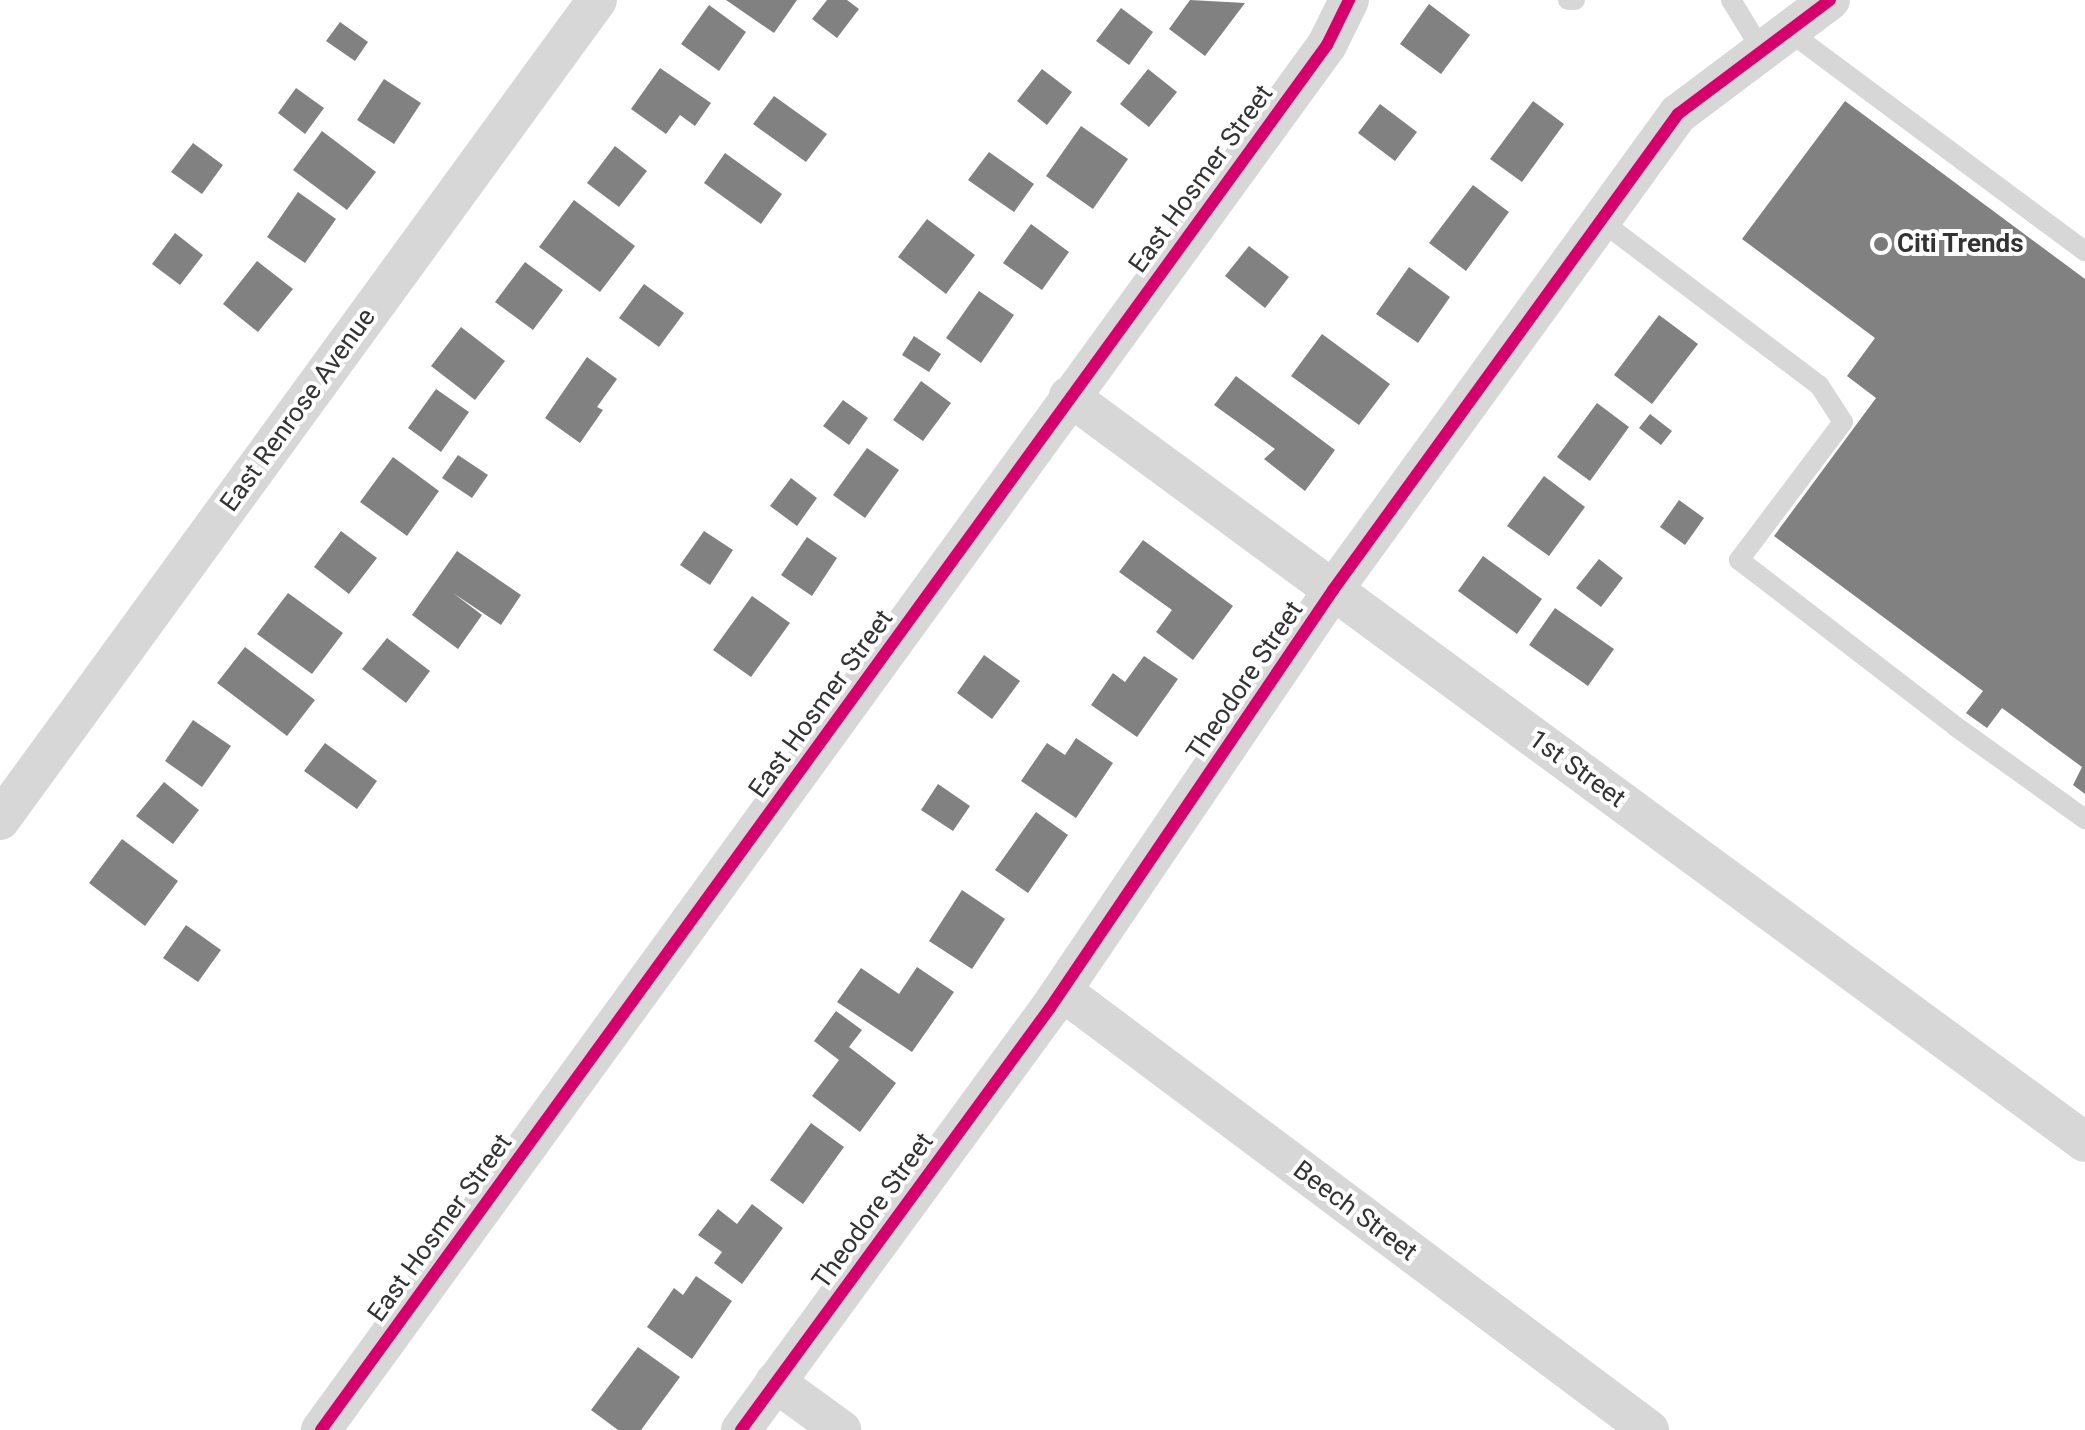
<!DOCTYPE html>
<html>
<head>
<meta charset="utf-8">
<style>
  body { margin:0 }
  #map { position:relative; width:2085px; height:1430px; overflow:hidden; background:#fff; font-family:Roboto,sans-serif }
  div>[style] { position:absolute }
  .building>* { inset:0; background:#818181 }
  .service>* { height:20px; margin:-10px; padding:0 10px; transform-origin:10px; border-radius:10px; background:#d7d7d7 }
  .minor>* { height:40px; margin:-20px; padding:0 20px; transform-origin:20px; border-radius:20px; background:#d7d7d7 }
  .cycleway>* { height:12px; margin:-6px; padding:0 6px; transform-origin:6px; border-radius:6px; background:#d6006c }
  .dots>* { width:22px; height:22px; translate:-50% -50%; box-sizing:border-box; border:4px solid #fff; border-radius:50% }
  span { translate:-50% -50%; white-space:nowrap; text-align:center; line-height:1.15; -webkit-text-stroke:8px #fff; paint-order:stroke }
  .street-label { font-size:26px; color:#333 }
  .poi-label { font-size:26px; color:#333; font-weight:700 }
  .left { translate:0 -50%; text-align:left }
</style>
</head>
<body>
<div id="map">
  <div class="building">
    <i style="clip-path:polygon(726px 0,797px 0,774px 33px)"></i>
    <i style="clip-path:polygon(827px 0,847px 0,859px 9px,837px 38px,812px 19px)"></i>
    <i style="clip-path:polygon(1190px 0,1245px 3px,1205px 56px,1169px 29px)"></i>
    <i style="clip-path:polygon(1429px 4px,1470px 35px,1441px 74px,1400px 44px)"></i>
    <i style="clip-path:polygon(709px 5px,746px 32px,719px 71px,681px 44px)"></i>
    <i style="clip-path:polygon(1121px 8px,1153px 32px,1129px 65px,1096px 41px)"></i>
    <i style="clip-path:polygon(340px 22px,368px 42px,355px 61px,326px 41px)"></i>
    <i style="clip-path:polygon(660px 68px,711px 103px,695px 126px,680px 115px,666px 134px,631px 109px)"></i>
    <i style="clip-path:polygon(1042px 69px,1072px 92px,1047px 125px,1017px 101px)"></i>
    <i style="clip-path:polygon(1148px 69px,1177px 92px,1149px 127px,1120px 104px)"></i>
    <i style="clip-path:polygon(384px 79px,421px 103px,394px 144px,357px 120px)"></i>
    <i style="clip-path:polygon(296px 88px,324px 108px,305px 134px,278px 113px)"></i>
    <i style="clip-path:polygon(774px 96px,827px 134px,806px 162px,753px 124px)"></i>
    <i style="clip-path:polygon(1533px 101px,1564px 124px,1522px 182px,1490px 159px)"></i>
    <i style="clip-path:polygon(1845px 101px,2085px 279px,2085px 794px,2073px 785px,2082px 767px,2002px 708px,1987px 728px,1966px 713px,1983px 691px,1774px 536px,1876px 398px,1847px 376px,1875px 338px,1742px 239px)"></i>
    <i style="clip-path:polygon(1380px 104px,1417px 132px,1395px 161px,1358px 133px)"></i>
    <i style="clip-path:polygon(1081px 126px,1128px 159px,1093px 209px,1046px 176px)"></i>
    <i style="clip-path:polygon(322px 131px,376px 172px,347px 210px,293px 170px)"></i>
    <i style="clip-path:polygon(193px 143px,223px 165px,202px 194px,171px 172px)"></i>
    <i style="clip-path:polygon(615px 146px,647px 171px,619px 207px,587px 183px)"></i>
    <i style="clip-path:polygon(989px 152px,1034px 184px,1014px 212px,968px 180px)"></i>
    <i style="clip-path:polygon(725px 153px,782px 194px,761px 224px,704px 183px)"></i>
    <i style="clip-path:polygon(1473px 185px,1509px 212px,1466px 271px,1429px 243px)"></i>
    <i style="clip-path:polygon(298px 192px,336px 219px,305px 263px,267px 237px)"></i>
    <i style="clip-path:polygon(574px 200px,635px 246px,600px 292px,539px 247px)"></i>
    <i style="clip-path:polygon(927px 219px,975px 255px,946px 294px,898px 257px)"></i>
    <i style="clip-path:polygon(1031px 224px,1069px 252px,1042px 290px,1003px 263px)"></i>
    <i style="clip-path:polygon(175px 233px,203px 255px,180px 285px,152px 264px)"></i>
    <i style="clip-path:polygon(1249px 246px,1289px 277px,1265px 308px,1225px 276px)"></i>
    <i style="clip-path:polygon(257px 261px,293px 289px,258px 332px,223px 304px)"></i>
    <i style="clip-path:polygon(525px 262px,563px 290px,533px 330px,495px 302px)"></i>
    <i style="clip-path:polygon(1409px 267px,1450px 297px,1418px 343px,1376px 314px)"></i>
    <i style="clip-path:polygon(644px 284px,684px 313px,659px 347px,619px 318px)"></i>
    <i style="clip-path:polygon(979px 291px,1014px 315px,981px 363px,946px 338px)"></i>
    <i style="clip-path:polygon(1659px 315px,1698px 344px,1652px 404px,1614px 375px)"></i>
    <i style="clip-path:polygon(461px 327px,505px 361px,475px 400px,431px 366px)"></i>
    <i style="clip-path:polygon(1322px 334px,1390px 384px,1359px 425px,1291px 376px)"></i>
    <i style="clip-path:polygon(914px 336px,941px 354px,929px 372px,902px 355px)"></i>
    <i style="clip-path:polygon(587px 357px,617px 379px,597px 407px,603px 410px,580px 443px,545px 418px)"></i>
    <i style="clip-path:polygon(1236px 376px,1335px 450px,1305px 491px,1264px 459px,1275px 449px,1214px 405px)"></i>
    <i style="clip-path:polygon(921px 381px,951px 403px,923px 441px,893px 420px)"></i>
    <i style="clip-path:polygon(436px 389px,469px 412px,441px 452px,408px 428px)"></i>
    <i style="clip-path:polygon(843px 400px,868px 418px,849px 445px,823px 426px)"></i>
    <i style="clip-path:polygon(1597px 403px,1629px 427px,1590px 481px,1557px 457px)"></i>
    <i style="clip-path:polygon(1650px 414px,1672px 431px,1661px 445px,1639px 428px)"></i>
    <i style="clip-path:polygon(867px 448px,899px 470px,865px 518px,833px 495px)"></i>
    <i style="clip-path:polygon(458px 455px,488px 475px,472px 498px,442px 478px)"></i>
    <i style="clip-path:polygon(393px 457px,439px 491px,407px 536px,360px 502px)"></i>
    <i style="clip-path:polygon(1544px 476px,1585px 507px,1549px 556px,1507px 526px)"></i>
    <i style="clip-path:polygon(791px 478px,817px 498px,797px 526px,770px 506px)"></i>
    <i style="clip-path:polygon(1679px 500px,1704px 518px,1685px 545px,1660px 527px)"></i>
    <i style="clip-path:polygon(341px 531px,377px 558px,349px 594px,314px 567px)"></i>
    <i style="clip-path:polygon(704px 531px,733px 550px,710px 585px,680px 565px)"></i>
    <i style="clip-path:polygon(807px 537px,837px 558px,812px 596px,781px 575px)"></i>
    <i style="clip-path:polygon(1143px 540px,1233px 606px,1193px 660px,1156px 632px,1172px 610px,1119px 572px)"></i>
    <i style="clip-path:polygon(457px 551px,521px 595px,501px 625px,453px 593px,482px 615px,458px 649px,412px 615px)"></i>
    <i style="clip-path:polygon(1483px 556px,1542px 599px,1517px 634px,1458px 591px)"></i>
    <i style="clip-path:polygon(1599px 559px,1623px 578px,1601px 607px,1576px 588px)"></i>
    <i style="clip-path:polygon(288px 593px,343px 633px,312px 674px,257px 634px)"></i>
    <i style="clip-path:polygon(752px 596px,790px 623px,751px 677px,713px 650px)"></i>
    <i style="clip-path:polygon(1555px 608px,1614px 649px,1588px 686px,1529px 645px)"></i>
    <i style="clip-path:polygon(387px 638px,430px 671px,406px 703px,362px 669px)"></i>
    <i style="clip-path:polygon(245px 647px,315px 700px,287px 736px,217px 683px)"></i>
    <i style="clip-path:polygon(984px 655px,1020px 681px,992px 719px,957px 693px)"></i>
    <i style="clip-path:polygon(1144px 656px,1178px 679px,1137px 737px,1091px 705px,1113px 673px,1125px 682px)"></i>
    <i style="clip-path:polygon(193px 720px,231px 746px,202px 787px,165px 761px)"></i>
    <i style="clip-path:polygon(1076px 738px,1113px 763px,1076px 818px,1021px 781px,1047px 743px,1065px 755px)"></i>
    <i style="clip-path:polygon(325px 743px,377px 781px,357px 809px,304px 771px)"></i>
    <i style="clip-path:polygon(164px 782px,199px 810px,173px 844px,136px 816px)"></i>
    <i style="clip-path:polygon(938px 784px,970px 806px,953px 831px,921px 810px)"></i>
    <i style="clip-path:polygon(1036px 812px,1068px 835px,1028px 893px,995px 870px)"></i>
    <i style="clip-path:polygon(122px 839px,178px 881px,145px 926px,89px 883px)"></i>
    <i style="clip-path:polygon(962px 890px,1005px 919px,972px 969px,929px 941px)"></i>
    <i style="clip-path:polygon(186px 925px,221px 950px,198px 982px,163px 958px)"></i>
    <i style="clip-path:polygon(917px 967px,954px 992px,912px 1052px,837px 1002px,861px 968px,899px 994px)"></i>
    <i style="clip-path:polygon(836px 1011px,862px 1030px,849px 1047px,896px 1083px,860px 1132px,812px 1096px,839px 1060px,814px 1041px)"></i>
    <i style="clip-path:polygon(811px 1123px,844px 1147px,803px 1204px,770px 1180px)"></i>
    <i style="clip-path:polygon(752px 1204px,783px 1228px,742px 1284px,714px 1263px,722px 1252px,698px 1235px,718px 1209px,737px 1224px)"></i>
    <i style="clip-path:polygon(696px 1276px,732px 1301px,692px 1359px,647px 1327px,674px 1288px,683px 1295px)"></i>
    <i style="clip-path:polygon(638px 1347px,680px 1377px,641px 1430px,618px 1430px,591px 1410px)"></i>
  </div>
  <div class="service">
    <i style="left:1568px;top:0;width:7px"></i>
    <i style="left:1731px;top:0;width:57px;rotate:58.5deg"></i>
    <i style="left:1787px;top:30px;width:371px;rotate:36.6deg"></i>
    <i style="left:1601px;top:221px;width:273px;rotate:37deg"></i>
    <i style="left:1819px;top:385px;width:44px;rotate:57deg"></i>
    <i style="left:1843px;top:422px;width:173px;rotate:127deg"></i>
    <i style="left:1739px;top:560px;width:272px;rotate:37.5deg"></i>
    <i style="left:1955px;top:726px;width:160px;rotate:35.6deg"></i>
  </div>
  <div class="minor">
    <i style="left:1069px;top:396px;width:1260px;rotate:36.29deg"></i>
    <i style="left:0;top:820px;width:1014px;rotate:-53.94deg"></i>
    <i style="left:1062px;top:991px;width:733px;rotate:36.79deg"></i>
    <i style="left:775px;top:1382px;width:82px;rotate:36deg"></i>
    <i style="left:321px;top:1430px;width:1712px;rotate:-54.01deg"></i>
    <i style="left:1327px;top:45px;width:50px;rotate:-63.9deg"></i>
    <i style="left:741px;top:1430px;width:523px;rotate:-53.79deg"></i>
    <i style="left:1050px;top:1008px;width:505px;rotate:-55.9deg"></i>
    <i style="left:1333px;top:590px;width:588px;rotate:-54.07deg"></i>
    <i style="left:1678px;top:114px;width:190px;rotate:-36.9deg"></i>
  </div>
  <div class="cycleway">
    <i style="left:321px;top:1430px;width:1712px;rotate:-54.01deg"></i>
    <i style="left:1327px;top:45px;width:50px;rotate:-63.9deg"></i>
    <i style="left:741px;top:1430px;width:523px;rotate:-53.79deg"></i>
    <i style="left:1050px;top:1008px;width:505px;rotate:-55.9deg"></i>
    <i style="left:1333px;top:590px;width:588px;rotate:-54.07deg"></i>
    <i style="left:1678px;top:114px;width:190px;rotate:-36.9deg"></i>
  </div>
  <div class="dots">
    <i style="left:1881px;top:244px;background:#7a7a7a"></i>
  </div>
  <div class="street-label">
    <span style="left:1201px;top:179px;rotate:-54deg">East Hosmer Street</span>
    <span style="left:298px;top:410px;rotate:-54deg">East Renrose Avenue</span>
    <span style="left:1245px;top:681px;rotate:-56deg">Theodore Street</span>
    <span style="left:821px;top:704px;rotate:-54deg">East Hosmer Street</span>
    <span style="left:1577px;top:769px;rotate:36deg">1st Street</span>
    <span style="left:873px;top:1211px;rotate:-54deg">Theodore Street</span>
    <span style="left:1355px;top:1211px;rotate:37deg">Beech Street</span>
    <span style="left:440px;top:1228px;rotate:-54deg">East Hosmer Street</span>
  </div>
  <div class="poi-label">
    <span class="left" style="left:1897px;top:244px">Citi Trends</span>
  </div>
</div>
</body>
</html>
